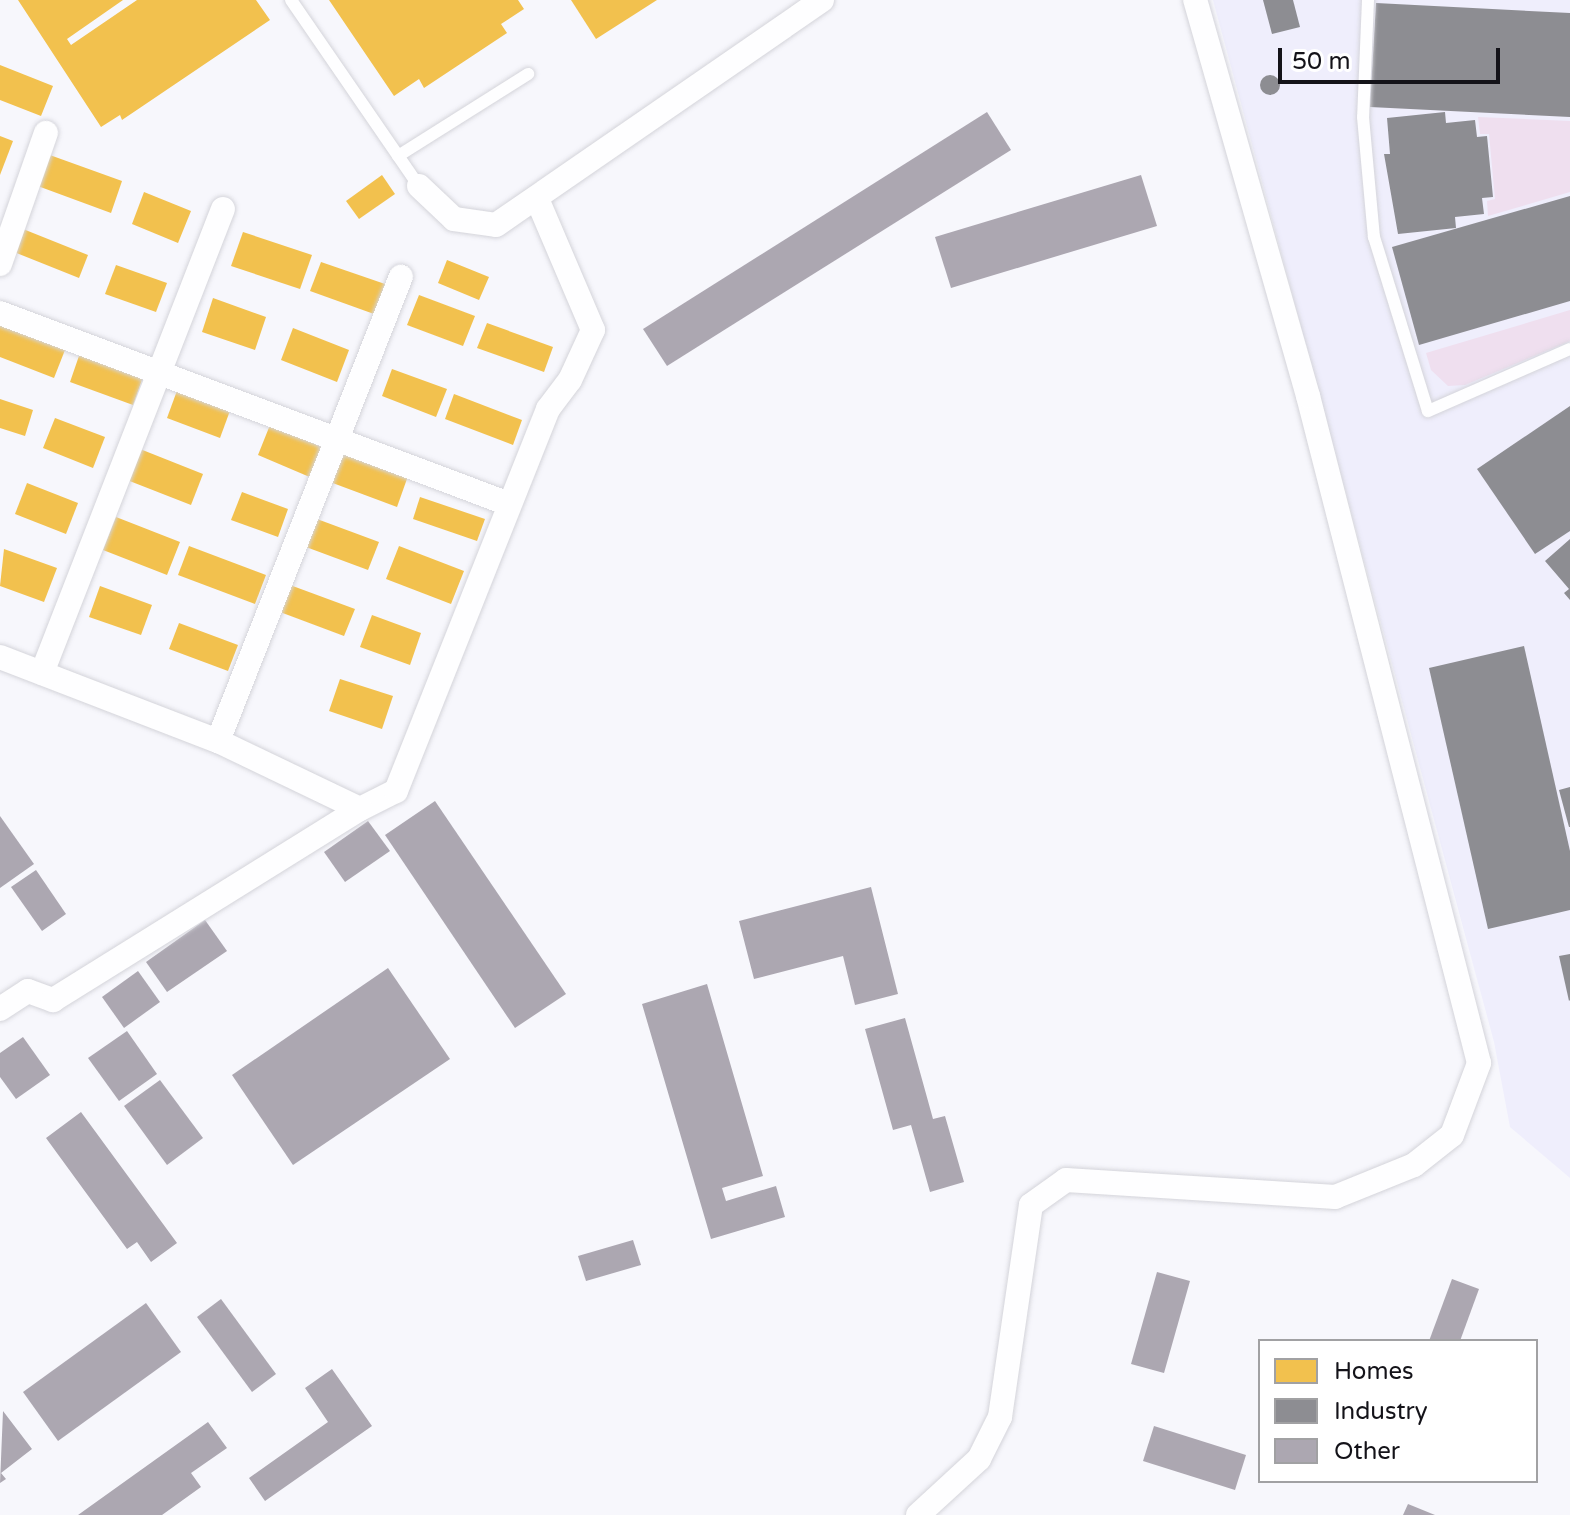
<!DOCTYPE html>
<html>
<head>
<meta charset="utf-8">
<style>
  body { margin:0 }
  #map { position:relative; width:1570px; height:1515px; overflow:hidden; background:#f7f7fc; font-family:"Varela Round",sans-serif }
  div>[style] { position:absolute }
  .built>* { inset:0; background:#efeefc }
  .green>* { inset:0; background:#efdfef }
  .homes>* { inset:0; background:#f2c14e }
  .industry>* { inset:0; background:#8d8d92 }
  .round { border-radius:50% }
  .building>* { inset:0; background:#aca7b1 }
  .roads { filter:drop-shadow(0 0 2px #d4d4da) drop-shadow(0 0 2px #d4d4da) }
  .lane>* { height:12px; margin:-6px; padding:0 6px; transform-origin:6px; border-radius:6px; background:#fefeff }
  .street>* { height:24px; margin:-12px; padding:0 12px; transform-origin:12px; border-radius:12px; background:#fefeff }
  span { translate:-50% -50%; white-space:nowrap; text-align:center; line-height:1.15; -webkit-text-stroke:8px #fff; paint-order:stroke }
  .legend { position:absolute; left:1258px; top:1339px; width:280px; height:144px; box-sizing:border-box; background:#fff; border:2px solid #a1a1a3; margin:0; padding:10px 14px; list-style:none; font-size:24px; color:#141319 }
  .legend li { display:flex; align-items:center; gap:16px; height:40px }
  .legend b { width:40px; border:2px solid #a1a1a3 }
  .scale { position:absolute; left:1278px; top:48px; width:222px; height:36px; box-sizing:border-box; border:4px solid #141319; border-top:0; padding-left:10px; font-size:24px; line-height:28px; white-space:nowrap; color:#141319; -webkit-text-stroke:6px #fff; paint-order:stroke }
</style>
</head>
<body>
<div id="map">
  <div class="built">
    <i style="clip-path:polygon(1213px 0,1570px 0,1570px 1178px,1510px 1127px,1494px 1042px)"></i>
  </div>
  <div class="green">
    <i style="clip-path:polygon(1478px 117px,1570px 121px,1570px 192px,1488px 216px,1487px 201px,1495px 199px,1489px 134px,1480px 134px)"></i>
    <i style="clip-path:polygon(1570px 310px,1570px 341px,1465px 385px,1448px 386px,1431px 370px,1426px 353px)"></i>
  </div>
  <div class="homes">
    <i style="clip-path:polygon(18px 0,123px 0,67px 39px,71px 45px,137px 0,256px 0,270px 20px,122px 120px,120px 115px,101px 127px)"></i>
    <i style="clip-path:polygon(329px 0,518px 0,524px 9px,501px 24px,507px 33px,424px 88px,419px 79px,394px 96px)"></i>
    <i style="clip-path:polygon(571px 0,657px 0,596px 39px)"></i>
    <i style="clip-path:polygon(0 65px,53px 86px,41px 116px,0 100px)"></i>
    <i style="clip-path:polygon(0 136px,13px 141px,0 175px)"></i>
    <i style="clip-path:polygon(47px 154px,122px 181px,111px 213px,35px 185px)"></i>
    <i style="clip-path:polygon(382px 175px,395px 194px,359px 219px,346px 201px)"></i>
    <i style="clip-path:polygon(144px 192px,191px 211px,178px 243px,132px 224px)"></i>
    <i style="clip-path:polygon(23px 229px,88px 255px,79px 278px,14px 252px)"></i>
    <i style="clip-path:polygon(243px 232px,312px 255px,300px 289px,231px 266px)"></i>
    <i style="clip-path:polygon(447px 260px,489px 277px,479px 300px,438px 283px)"></i>
    <i style="clip-path:polygon(321px 262px,385px 284px,374px 314px,310px 291px)"></i>
    <i style="clip-path:polygon(116px 265px,167px 283px,156px 312px,105px 294px)"></i>
    <i style="clip-path:polygon(419px 295px,475px 316px,463px 346px,407px 325px)"></i>
    <i style="clip-path:polygon(213px 298px,266px 317px,255px 350px,202px 332px)"></i>
    <i style="clip-path:polygon(487px 323px,553px 347px,544px 372px,477px 348px)"></i>
    <i style="clip-path:polygon(0 325px,65px 350px,54px 378px,0 357px)"></i>
    <i style="clip-path:polygon(293px 328px,349px 350px,337px 382px,281px 360px)"></i>
    <i style="clip-path:polygon(80px 353px,143px 377px,133px 405px,70px 382px)"></i>
    <i style="clip-path:polygon(392px 369px,447px 389px,436px 417px,382px 396px)"></i>
    <i style="clip-path:polygon(178px 388px,231px 408px,220px 438px,167px 418px)"></i>
    <i style="clip-path:polygon(454px 394px,522px 420px,513px 445px,445px 419px)"></i>
    <i style="clip-path:polygon(0 399px,33px 410px,25px 436px,0 428px)"></i>
    <i style="clip-path:polygon(55px 418px,105px 437px,93px 468px,43px 448px)"></i>
    <i style="clip-path:polygon(270px 425px,324px 448px,312px 478px,258px 455px)"></i>
    <i style="clip-path:polygon(140px 449px,203px 474px,191px 505px,127px 480px)"></i>
    <i style="clip-path:polygon(341px 451px,408px 476px,397px 507px,330px 482px)"></i>
    <i style="clip-path:polygon(27px 483px,78px 503px,66px 534px,15px 514px)"></i>
    <i style="clip-path:polygon(242px 492px,288px 509px,278px 537px,231px 520px)"></i>
    <i style="clip-path:polygon(420px 497px,485px 519px,477px 541px,413px 519px)"></i>
    <i style="clip-path:polygon(116px 517px,180px 542px,167px 575px,103px 550px)"></i>
    <i style="clip-path:polygon(317px 519px,379px 542px,368px 570px,306px 547px)"></i>
    <i style="clip-path:polygon(189px 546px,266px 575px,255px 604px,178px 575px)"></i>
    <i style="clip-path:polygon(399px 546px,464px 571px,451px 604px,386px 579px)"></i>
    <i style="clip-path:polygon(4px 549px,57px 568px,44px 602px,0 586px)"></i>
    <i style="clip-path:polygon(290px 585px,355px 609px,344px 636px,280px 612px)"></i>
    <i style="clip-path:polygon(100px 586px,152px 605px,141px 635px,89px 617px)"></i>
    <i style="clip-path:polygon(372px 615px,421px 633px,410px 665px,360px 647px)"></i>
    <i style="clip-path:polygon(179px 623px,238px 645px,228px 671px,169px 649px)"></i>
    <i style="clip-path:polygon(340px 679px,393px 696px,382px 729px,329px 711px)"></i>
  </div>
  <div class="industry">
    <i style="clip-path:polygon(1263px 0,1293px 0,1300px 27px,1272px 34px)"></i>
    <i style="clip-path:polygon(1376px 3px,1570px 13px,1570px 117px,1370px 107px)"></i>
    <i class="round" style="left:1260px;top:75px;width:20px;height:20px"></i>
    <i style="clip-path:polygon(1445px 112px,1446px 123px,1475px 120px,1477px 137px,1487px 136px,1493px 197px,1482px 198px,1484px 214px,1455px 217px,1456px 228px,1398px 234px,1384px 154px,1390px 154px,1387px 118px)"></i>
    <i style="clip-path:polygon(1570px 196px,1570px 301px,1419px 345px,1392px 247px)"></i>
    <i style="clip-path:polygon(1570px 406px,1570px 531px,1535px 554px,1477px 469px)"></i>
    <i style="clip-path:polygon(1570px 539px,1570px 600px,1564px 593px,1569px 589px,1545px 561px)"></i>
    <i style="clip-path:polygon(1524px 646px,1570px 851px,1570px 910px,1488px 929px,1429px 668px)"></i>
    <i style="clip-path:polygon(1570px 787px,1570px 827px,1569px 827px,1559px 790px)"></i>
    <i style="clip-path:polygon(1570px 954px,1570px 1000px,1569px 1001px,1559px 956px)"></i>
  </div>
  <div class="building">
    <i style="clip-path:polygon(987px 112px,1011px 150px,667px 366px,643px 329px)"></i>
    <i style="clip-path:polygon(1141px 175px,1157px 226px,951px 288px,935px 237px)"></i>
    <i style="clip-path:polygon(435px 801px,566px 994px,515px 1028px,385px 835px)"></i>
    <i style="clip-path:polygon(0 816px,34px 864px,0 888px)"></i>
    <i style="clip-path:polygon(368px 821px,390px 851px,345px 882px,324px 852px)"></i>
    <i style="clip-path:polygon(36px 870px,66px 914px,42px 931px,11px 887px)"></i>
    <i style="clip-path:polygon(871px 887px,898px 994px,855px 1005px,843px 956px,754px 979px,739px 921px)"></i>
    <i style="clip-path:polygon(205px 920px,227px 951px,167px 992px,146px 962px)"></i>
    <i style="clip-path:polygon(388px 968px,450px 1059px,293px 1165px,232px 1075px)"></i>
    <i style="clip-path:polygon(138px 971px,160px 1002px,124px 1028px,102px 997px)"></i>
    <i style="clip-path:polygon(707px 984px,763px 1176px,722px 1188px,726px 1201px,776px 1186px,785px 1217px,711px 1239px,642px 1004px)"></i>
    <i style="clip-path:polygon(905px 1018px,933px 1119px,945px 1116px,964px 1182px,930px 1192px,911px 1125px,893px 1130px,865px 1029px)"></i>
    <i style="clip-path:polygon(127px 1031px,157px 1074px,119px 1101px,88px 1058px)"></i>
    <i style="clip-path:polygon(23px 1037px,50px 1075px,16px 1099px,0 1077px,0 1053px)"></i>
    <i style="clip-path:polygon(160px 1080px,203px 1138px,167px 1165px,124px 1106px)"></i>
    <i style="clip-path:polygon(81px 1112px,177px 1243px,151px 1262px,137px 1242px,127px 1249px,46px 1138px)"></i>
    <i style="clip-path:polygon(633px 1240px,641px 1265px,586px 1281px,578px 1256px)"></i>
    <i style="clip-path:polygon(1157px 1272px,1190px 1281px,1164px 1373px,1131px 1364px)"></i>
    <i style="clip-path:polygon(1452px 1279px,1479px 1289px,1460px 1341px,1429px 1341px)"></i>
    <i style="clip-path:polygon(221px 1299px,276px 1374px,252px 1392px,197px 1317px)"></i>
    <i style="clip-path:polygon(146px 1303px,181px 1352px,58px 1441px,23px 1392px)"></i>
    <i style="clip-path:polygon(332px 1369px,372px 1426px,265px 1501px,249px 1478px,328px 1422px,305px 1388px)"></i>
    <i style="clip-path:polygon(3px 1411px,32px 1449px,1px 1473px,6px 1479px,0 1483px)"></i>
    <i style="clip-path:polygon(208px 1422px,227px 1448px,191px 1473px,201px 1487px,162px 1515px,78px 1515px)"></i>
    <i style="clip-path:polygon(1154px 1426px,1246px 1455px,1235px 1490px,1143px 1461px)"></i>
    <i style="clip-path:polygon(1408px 1504px,1435px 1515px,1403px 1515px)"></i>
  </div>
  <div class="roads">
    <div class="lane">
      <i style="left:291px;top:0;width:226px;rotate:55.5deg"></i>
      <i style="left:1368px;top:0;width:117px;rotate:92.4deg"></i>
      <i style="left:1363px;top:117px;width:121px;rotate:84.8deg"></i>
      <i style="left:1374px;top:237px;width:182px;rotate:72.8deg"></i>
      <i style="left:1428px;top:411px;width:155px;rotate:-23.6deg"></i>
      <i style="left:398px;top:156px;width:154px;rotate:-32.2deg"></i>
    </div>
    <div class="street">
      <i style="left:419px;top:186px;width:48px;rotate:43.3deg"></i>
      <i style="left:454px;top:219px;width:42px;rotate:8.1deg"></i>
      <i style="left:496px;top:225px;width:396px;rotate:-34.6deg"></i>
      <i style="left:0;top:264px;width:139px;rotate:-70.7deg"></i>
      <i style="left:0;top:313px;width:544px;rotate:20.57deg"></i>
      <i style="left:0;top:657px;width:234px;rotate:21.1deg"></i>
      <i style="left:218px;top:741px;width:157px;rotate:25.6deg"></i>
      <i style="left:360px;top:809px;width:40px;rotate:-26.6deg"></i>
      <i style="left:396px;top:791px;width:411px;rotate:-68.3deg"></i>
      <i style="left:548px;top:409px;width:36px;rotate:-53deg"></i>
      <i style="left:570px;top:380px;width:55px;rotate:-65.3deg"></i>
      <i style="left:593px;top:330px;width:142px;rotate:-113.1deg"></i>
      <i style="left:42px;top:673px;width:498px;rotate:-68.7deg"></i>
      <i style="left:218px;top:741px;width:499px;rotate:-68.5deg"></i>
      <i style="left:0;top:1009px;width:33px;rotate:-33deg"></i>
      <i style="left:28px;top:991px;width:27px;rotate:20deg"></i>
      <i style="left:53px;top:1000px;width:362px;rotate:-31.9deg"></i>
      <i style="left:918px;top:1515px;width:83px;rotate:-42.6deg"></i>
      <i style="left:979px;top:1459px;width:47px;rotate:-63.4deg"></i>
      <i style="left:1000px;top:1417px;width:214px;rotate:-81.7deg"></i>
      <i style="left:1031px;top:1205px;width:43px;rotate:-35.5deg"></i>
      <i style="left:1066px;top:1180px;width:270px;rotate:3.6deg"></i>
      <i style="left:1335px;top:1197px;width:85px;rotate:-22.1deg"></i>
      <i style="left:1414px;top:1165px;width:48px;rotate:-38.3deg"></i>
      <i style="left:1452px;top:1135px;width:77px;rotate:-69.4deg"></i>
      <i style="left:1479px;top:1063px;width:689px;rotate:-104.38deg"></i>
      <i style="left:1308px;top:396px;width:412px;rotate:-105.9deg"></i>
    </div>
  </div>
  <ul class="legend">
  <li><b style="height:22px;background:#f2c14e"></b>Homes</li>
  <li><b style="height:22px;background:#8d8d92"></b>Industry</li>
  <li><b style="height:22px;background:#aca7b1"></b>Other</li>
  </ul>
  <div class="scale">50 m</div>
</div>
</body>
</html>
